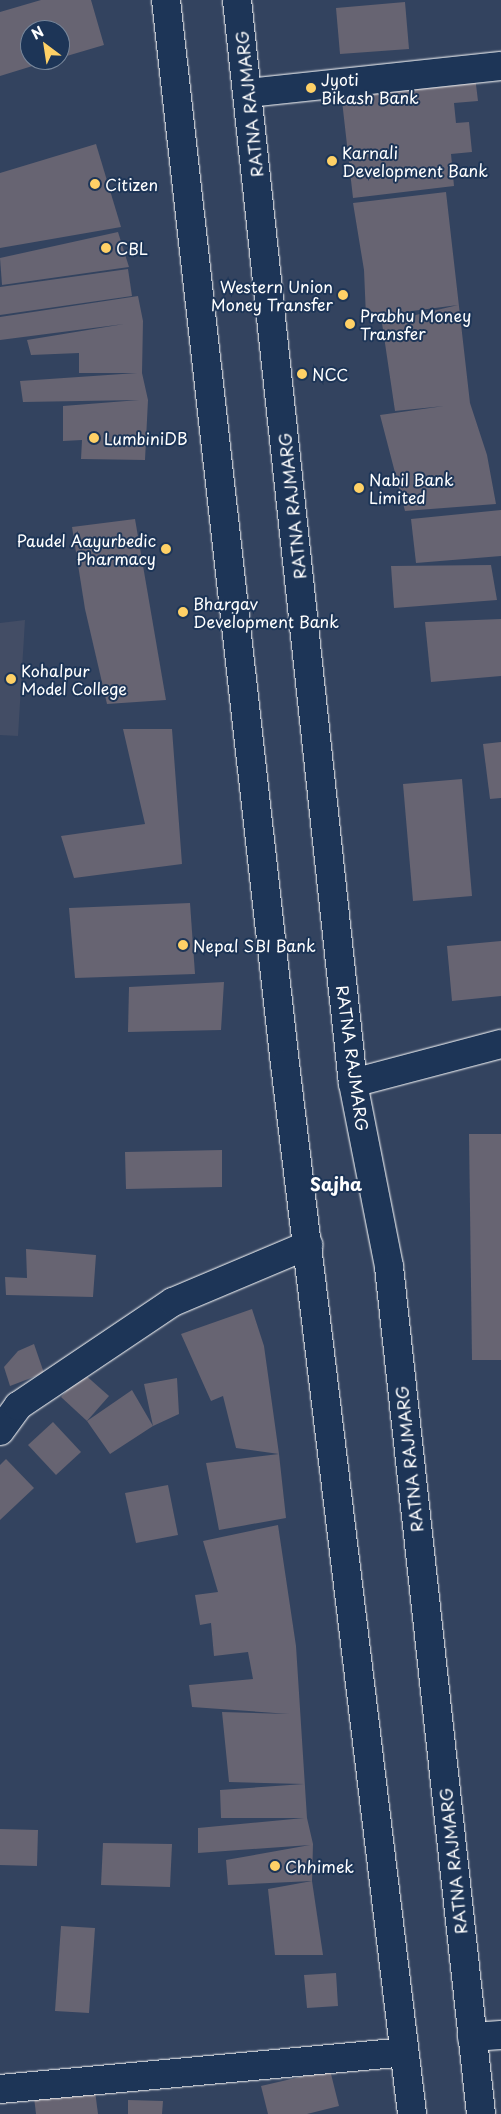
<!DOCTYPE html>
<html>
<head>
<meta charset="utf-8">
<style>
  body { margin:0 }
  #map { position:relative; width:501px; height:2114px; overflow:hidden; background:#33435f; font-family:"Playpen Sans",sans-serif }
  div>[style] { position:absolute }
  .built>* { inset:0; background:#434d65 }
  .building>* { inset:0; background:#676472 }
  .roads { filter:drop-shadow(0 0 1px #fff) drop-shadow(0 0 1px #fff) }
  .minor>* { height:28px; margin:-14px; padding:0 14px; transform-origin:14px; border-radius:14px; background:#1d3557 }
  .trunk>* { height:28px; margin:-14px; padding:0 14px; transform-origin:14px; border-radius:14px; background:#1d3557 }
  .dots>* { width:14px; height:14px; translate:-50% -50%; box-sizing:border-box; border:2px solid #1d3557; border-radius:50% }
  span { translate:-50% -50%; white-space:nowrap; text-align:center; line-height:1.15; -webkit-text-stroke:4px #1d3557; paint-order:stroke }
  .poi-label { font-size:16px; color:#fff }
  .left { translate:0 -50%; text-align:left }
  .right { translate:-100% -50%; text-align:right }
  .street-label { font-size:16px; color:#fff }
  .neighbourhood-label { font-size:18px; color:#fff; font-weight:700 }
  .north { position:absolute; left:20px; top:20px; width:50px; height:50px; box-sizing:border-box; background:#1d3557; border:1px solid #77869a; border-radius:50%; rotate:329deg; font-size:14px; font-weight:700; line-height:20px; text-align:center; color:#fff }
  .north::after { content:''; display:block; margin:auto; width:18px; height:22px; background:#ffd166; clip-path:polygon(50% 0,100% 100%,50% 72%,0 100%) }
</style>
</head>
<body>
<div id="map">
  <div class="built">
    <i style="clip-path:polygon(25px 620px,18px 736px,0 735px,0 623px)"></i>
  </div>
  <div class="building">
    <i style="clip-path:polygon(41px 0,91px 0,104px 45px,60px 58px,60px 30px,30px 30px,30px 60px,52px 60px,0 76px,0 12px)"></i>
    <i style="clip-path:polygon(405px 2px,409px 49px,340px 54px,336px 8px)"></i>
    <i style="clip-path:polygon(475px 76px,478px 101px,454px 103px,456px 123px,469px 122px,472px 152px,451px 154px,454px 186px,353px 198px,341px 92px)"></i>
    <i style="clip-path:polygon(96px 144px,121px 227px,0 248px,0 173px)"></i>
    <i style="clip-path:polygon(446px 192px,470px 403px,487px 455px,496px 504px,405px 511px,380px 415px,444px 406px,395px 411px,382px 323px,458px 305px,366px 317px,364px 270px,353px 203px)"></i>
    <i style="clip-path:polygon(118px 232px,129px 267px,2px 285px,0 258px)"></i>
    <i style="clip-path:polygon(128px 269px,132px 296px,0 315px,0 287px)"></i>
    <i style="clip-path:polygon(138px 296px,143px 321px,142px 373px,148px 400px,145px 460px,81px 459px,82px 440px,63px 441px,63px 406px,139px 400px,23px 402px,20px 381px,137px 373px,79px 373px,79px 353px,31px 355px,27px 340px,124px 324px,0 340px,0 317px)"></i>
    <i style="clip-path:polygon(501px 510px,501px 556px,416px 563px,411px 519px)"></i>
    <i style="clip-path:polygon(135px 519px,166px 700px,107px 704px,85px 609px,72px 527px)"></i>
    <i style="clip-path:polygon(491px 565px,497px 600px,394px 608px,391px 566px)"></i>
    <i style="clip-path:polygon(501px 619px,501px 676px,431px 682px,425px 622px)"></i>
    <i style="clip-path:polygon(123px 729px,172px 729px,182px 864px,74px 878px,61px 836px,145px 824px)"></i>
    <i style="clip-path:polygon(501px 742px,501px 798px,490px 799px,483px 744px)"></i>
    <i style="clip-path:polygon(462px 779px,472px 896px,413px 901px,403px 784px)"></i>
    <i style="clip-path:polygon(190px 903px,195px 974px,75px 978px,69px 908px)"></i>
    <i style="clip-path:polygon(501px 941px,501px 996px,452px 1001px,447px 946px)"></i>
    <i style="clip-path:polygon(224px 982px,221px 1030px,128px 1032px,129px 987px)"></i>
    <i style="clip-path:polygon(469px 1134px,501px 1134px,501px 1360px,472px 1360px)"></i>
    <i style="clip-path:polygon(222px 1150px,222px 1187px,126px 1189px,125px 1152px)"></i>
    <i style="clip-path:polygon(26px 1249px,96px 1255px,93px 1297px,6px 1295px,5px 1277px,27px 1278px)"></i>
    <i style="clip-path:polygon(252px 1309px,264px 1346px,279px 1454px,286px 1518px,219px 1530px,206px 1463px,279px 1454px,236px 1448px,223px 1396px,211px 1401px,181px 1334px)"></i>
    <i style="clip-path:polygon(34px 1344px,44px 1373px,10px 1386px,4px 1367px,18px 1351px)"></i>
    <i style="clip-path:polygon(83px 1373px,109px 1396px,87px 1421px,61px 1397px)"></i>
    <i style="clip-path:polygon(177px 1378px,179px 1414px,153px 1426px,110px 1454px,87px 1421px,132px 1390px,153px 1426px,144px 1384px)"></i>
    <i style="clip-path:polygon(53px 1422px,81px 1452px,56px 1475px,28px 1445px)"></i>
    <i style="clip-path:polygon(6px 1459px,34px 1488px,0 1520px,0 1465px)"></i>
    <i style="clip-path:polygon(168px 1485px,178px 1535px,136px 1543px,125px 1493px)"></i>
    <i style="clip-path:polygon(278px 1525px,296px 1646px,307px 1818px,313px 1844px,312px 1881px,228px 1885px,226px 1860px,310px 1845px,198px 1853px,198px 1828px,304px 1818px,221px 1818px,220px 1790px,304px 1784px,229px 1782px,222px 1712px,289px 1714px,192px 1707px,189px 1685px,253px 1679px,248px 1652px,214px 1656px,211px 1623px,200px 1625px,195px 1595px,218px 1592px,203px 1541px)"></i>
    <i style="clip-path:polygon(0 1829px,38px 1830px,37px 1866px,0 1865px)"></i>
    <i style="clip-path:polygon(103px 1843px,172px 1844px,170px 1887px,101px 1885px)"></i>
    <i style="clip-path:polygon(312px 1881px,323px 1955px,275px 1955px,268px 1889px)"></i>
    <i style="clip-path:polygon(61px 1926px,95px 1928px,89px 2013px,55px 2011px)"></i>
    <i style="clip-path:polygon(336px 1973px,338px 2006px,307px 2008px,304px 1975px)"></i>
    <i style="clip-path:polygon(330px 2070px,339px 2106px,307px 2114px,268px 2114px,261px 2086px)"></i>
    <i style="clip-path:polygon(95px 2091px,98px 2114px,36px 2114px,34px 2097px)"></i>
    <i style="clip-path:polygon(128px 2100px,163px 2101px,162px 2114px,128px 2114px)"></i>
  </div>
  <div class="roads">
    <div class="minor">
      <i style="left:248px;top:93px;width:254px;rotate:-6.1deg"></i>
      <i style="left:353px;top:1083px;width:153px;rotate:-14.8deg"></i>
      <i style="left:0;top:1431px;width:31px;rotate:-54deg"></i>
      <i style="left:18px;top:1406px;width:187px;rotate:-33.9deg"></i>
      <i style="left:173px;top:1302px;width:147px;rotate:-22.9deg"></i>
      <i style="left:472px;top:2037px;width:29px;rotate:-4deg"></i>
      <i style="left:0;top:2089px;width:405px;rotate:-5.2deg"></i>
    </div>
    <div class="trunk">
      <i style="left:166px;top:0;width:1071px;rotate:83.62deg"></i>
      <i style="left:285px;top:1064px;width:1058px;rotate:83.1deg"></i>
      <i style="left:237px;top:0;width:1089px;rotate:83.89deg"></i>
      <i style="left:353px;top:1083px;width:187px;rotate:78.9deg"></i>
      <i style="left:389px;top:1267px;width:852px;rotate:83.8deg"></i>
    </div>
  </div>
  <div class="dots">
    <i style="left:311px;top:88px;background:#ffd166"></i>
    <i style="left:332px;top:161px;background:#ffd166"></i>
    <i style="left:95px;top:184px;background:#ffd166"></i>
    <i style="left:106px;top:248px;background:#ffd166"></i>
    <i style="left:343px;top:295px;background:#ffd166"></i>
    <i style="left:350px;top:324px;background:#ffd166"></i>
    <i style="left:302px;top:374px;background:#ffd166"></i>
    <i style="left:94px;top:438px;background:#ffd166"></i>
    <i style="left:359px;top:488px;background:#ffd166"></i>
    <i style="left:166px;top:549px;background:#ffd166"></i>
    <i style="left:183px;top:612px;background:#ffd166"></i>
    <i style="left:11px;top:679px;background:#ffd166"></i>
    <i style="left:183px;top:945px;background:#ffd166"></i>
    <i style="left:275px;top:1866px;background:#ffd166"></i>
  </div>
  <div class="poi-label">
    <span class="left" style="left:321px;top:88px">Jyoti<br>Bikash Bank</span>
    <span class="left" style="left:342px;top:161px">Karnali<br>Development Bank</span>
    <span class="left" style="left:105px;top:184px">Citizen</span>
    <span class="left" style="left:116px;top:248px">CBL</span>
    <span class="right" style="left:333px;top:295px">Western Union<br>Money Transfer</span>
    <span class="left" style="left:360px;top:324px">Prabhu Money<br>Transfer</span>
    <span class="left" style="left:312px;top:374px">NCC</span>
    <span class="left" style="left:104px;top:438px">LumbiniDB</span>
    <span class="left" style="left:369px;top:488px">Nabil Bank<br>Limited</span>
    <span class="right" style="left:156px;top:549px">Paudel Aayurbedic<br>Pharmacy</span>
    <span class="left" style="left:193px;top:612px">Bhargav<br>Development Bank</span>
    <span class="left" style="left:21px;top:679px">Kohalpur<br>Model College</span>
    <span class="left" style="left:193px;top:945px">Nepal SBI Bank</span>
    <span class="left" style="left:285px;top:1866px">Chhimek</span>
  </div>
  <div class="street-label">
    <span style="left:249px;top:104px;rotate:-96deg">RATNA RAJMARG</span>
    <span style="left:292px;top:506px;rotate:-96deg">RATNA RAJMARG</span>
    <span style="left:353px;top:1058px;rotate:82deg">RATNA RAJMARG</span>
    <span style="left:409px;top:1459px;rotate:-96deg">RATNA RAJMARG</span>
    <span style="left:453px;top:1861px;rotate:-96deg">RATNA RAJMARG</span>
  </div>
  <div class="neighbourhood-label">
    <span style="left:336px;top:1184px">Sajha</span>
  </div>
  <div class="north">N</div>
</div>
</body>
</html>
